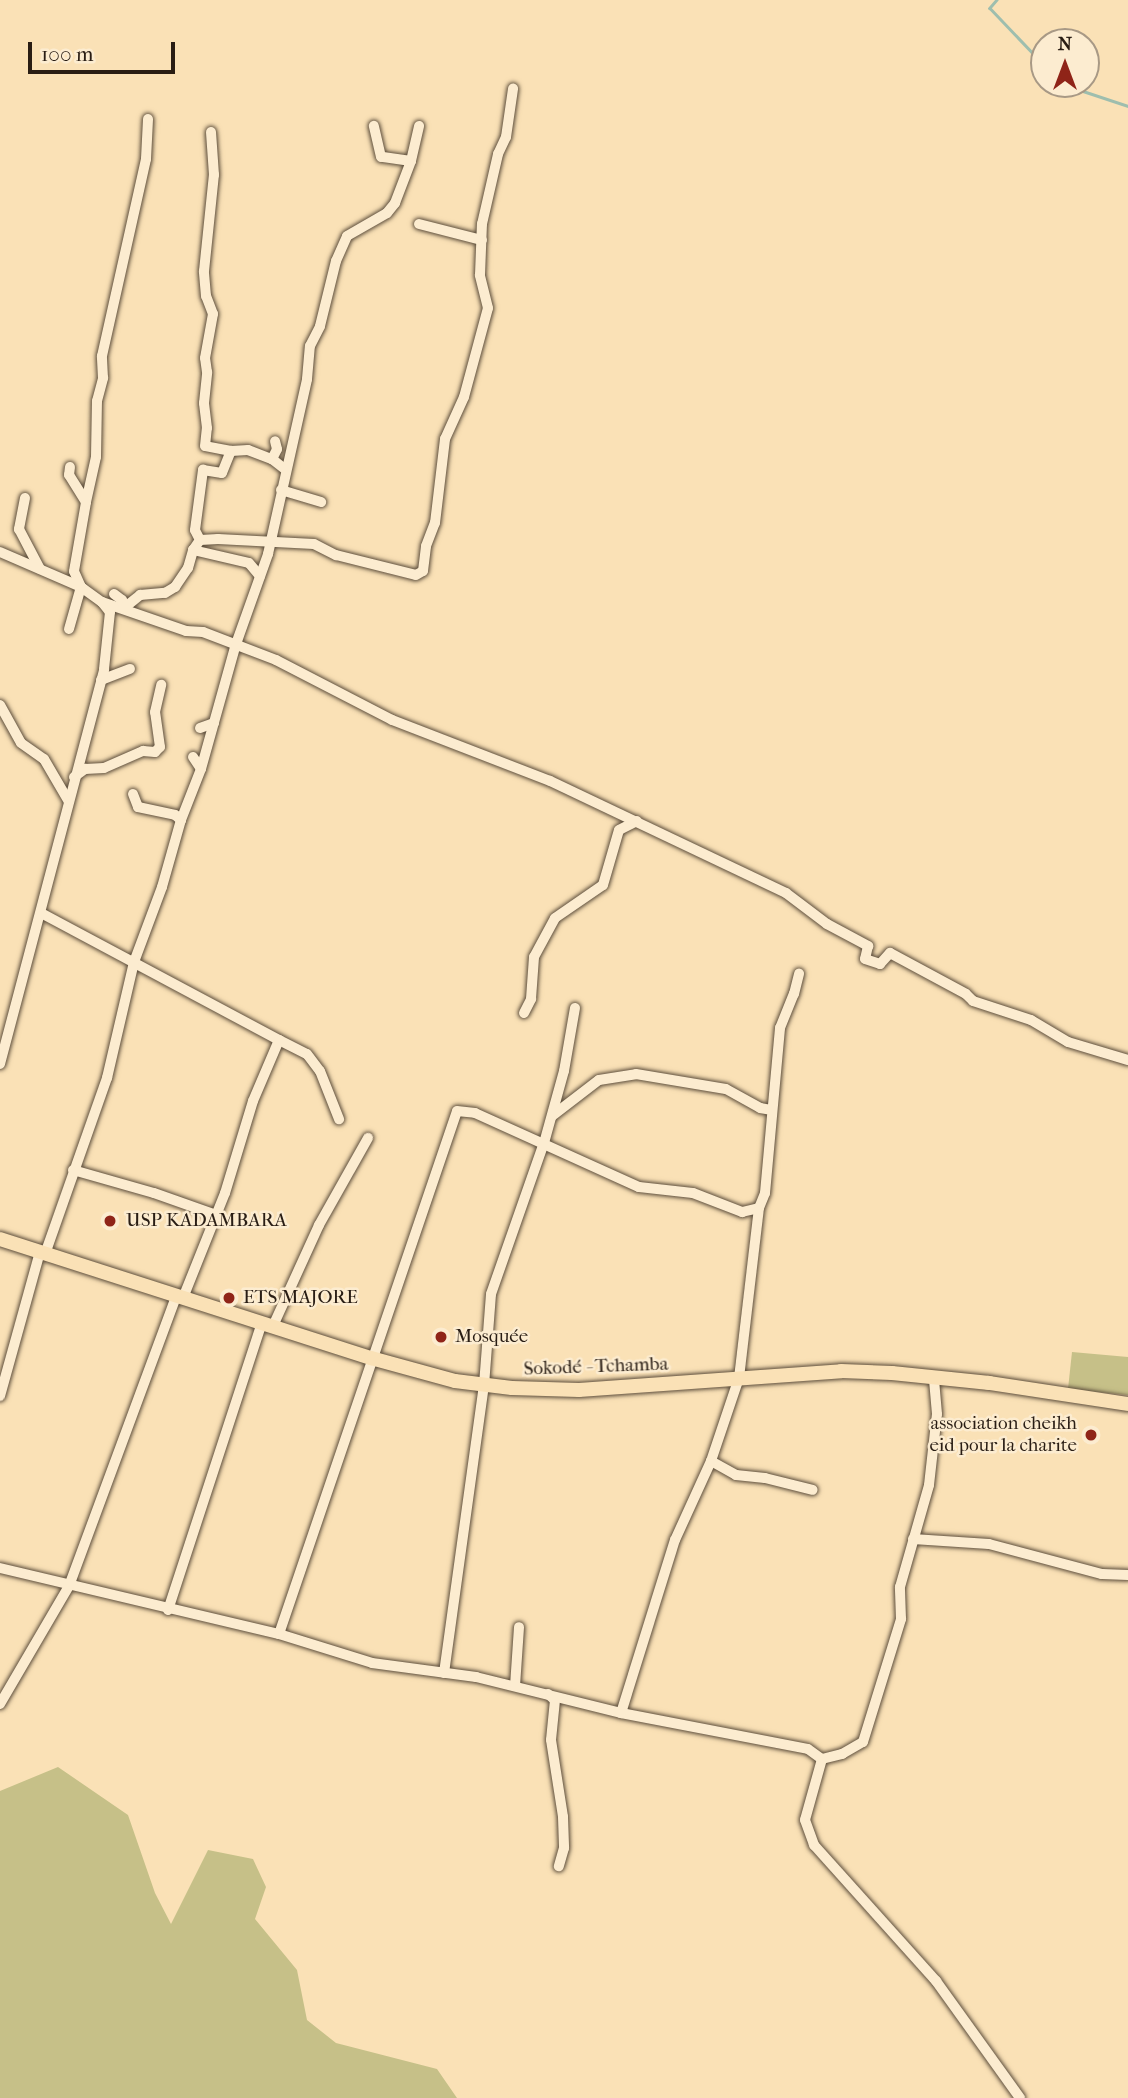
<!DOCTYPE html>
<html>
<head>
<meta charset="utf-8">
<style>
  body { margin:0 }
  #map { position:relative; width:1128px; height:2098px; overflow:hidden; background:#fae1b6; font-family:"IM FELL French Canon",serif }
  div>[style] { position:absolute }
  .green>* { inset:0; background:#c6c088 }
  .stream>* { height:2.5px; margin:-1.25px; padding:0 1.25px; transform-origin:1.25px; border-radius:1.25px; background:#9ebeae }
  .roads { filter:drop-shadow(0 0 2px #5d4e3c) drop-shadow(0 0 2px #5d4e3c) }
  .minor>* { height:10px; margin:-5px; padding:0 5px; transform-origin:5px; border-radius:5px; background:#fcecd0 }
  .major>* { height:14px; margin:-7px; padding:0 7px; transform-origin:7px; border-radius:7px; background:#fae1b6 }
  .dots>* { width:19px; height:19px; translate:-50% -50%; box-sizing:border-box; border:4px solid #fcecd0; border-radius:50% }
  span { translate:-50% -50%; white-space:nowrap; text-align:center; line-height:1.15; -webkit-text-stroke:5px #fcecd0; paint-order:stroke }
  .poi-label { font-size:19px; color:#291d14 }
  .left { translate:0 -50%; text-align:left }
  .right { translate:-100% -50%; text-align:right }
  .street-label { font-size:19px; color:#291d14 }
  .north { position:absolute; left:1030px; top:28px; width:70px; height:70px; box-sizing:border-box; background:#fcecd0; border:2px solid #a89985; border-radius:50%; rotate:0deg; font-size:19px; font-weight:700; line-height:28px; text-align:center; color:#291d14 }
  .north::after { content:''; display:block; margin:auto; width:24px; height:32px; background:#8f2418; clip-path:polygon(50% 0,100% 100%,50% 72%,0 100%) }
  .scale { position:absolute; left:28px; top:42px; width:147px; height:32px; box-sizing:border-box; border:4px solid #291d14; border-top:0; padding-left:9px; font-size:21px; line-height:24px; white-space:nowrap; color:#291d14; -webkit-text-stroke:5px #fcecd0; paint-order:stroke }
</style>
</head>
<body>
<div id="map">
  <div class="green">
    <i style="clip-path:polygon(1072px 1352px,1128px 1357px,1128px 1395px,1068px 1389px)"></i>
    <i style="clip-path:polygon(58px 1767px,128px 1815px,155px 1893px,171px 1924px,208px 1850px,253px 1859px,266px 1887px,255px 1919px,297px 1970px,307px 2020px,336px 2043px,437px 2069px,457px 2098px,0 2098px,0 1791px)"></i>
  </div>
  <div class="stream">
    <i style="left:997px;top:0;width:11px;rotate:131deg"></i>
    <i style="left:990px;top:8px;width:79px;rotate:46.5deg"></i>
    <i style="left:1062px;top:84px;width:70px;rotate:18.4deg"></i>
  </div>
  <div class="roads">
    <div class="minor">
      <i style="left:411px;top:161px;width:36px;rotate:-77deg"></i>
      <i style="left:419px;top:224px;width:65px;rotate:14.3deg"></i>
      <i style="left:231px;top:451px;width:17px;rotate:-3deg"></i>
      <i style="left:248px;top:450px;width:26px;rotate:21deg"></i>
      <i style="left:272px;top:459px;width:16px;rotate:38deg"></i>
      <i style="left:272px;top:459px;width:11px;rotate:-63deg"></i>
      <i style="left:277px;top:449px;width:8px;rotate:-104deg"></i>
      <i style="left:281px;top:490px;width:42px;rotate:16.7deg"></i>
      <i style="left:25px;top:498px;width:32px;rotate:101deg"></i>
      <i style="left:19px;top:529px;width:45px;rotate:62.3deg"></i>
      <i style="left:86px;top:502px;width:46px;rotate:-77.5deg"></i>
      <i style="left:96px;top:457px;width:56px;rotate:-89deg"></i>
      <i style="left:97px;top:401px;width:24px;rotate:-75deg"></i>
      <i style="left:103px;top:378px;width:22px;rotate:-93deg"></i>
      <i style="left:102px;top:356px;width:202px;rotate:-77.4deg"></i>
      <i style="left:146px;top:159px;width:40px;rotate:-87.1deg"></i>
      <i style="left:200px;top:540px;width:11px;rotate:-117deg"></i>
      <i style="left:195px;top:530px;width:61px;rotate:-82.4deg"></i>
      <i style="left:203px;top:470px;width:19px;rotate:9deg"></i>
      <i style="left:222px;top:473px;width:24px;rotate:-68deg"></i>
      <i style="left:231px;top:451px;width:26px;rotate:-169deg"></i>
      <i style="left:205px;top:446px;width:18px;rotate:-84deg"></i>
      <i style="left:207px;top:428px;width:25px;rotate:-97deg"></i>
      <i style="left:204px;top:403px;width:31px;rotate:-84deg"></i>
      <i style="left:207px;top:372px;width:14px;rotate:-98deg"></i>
      <i style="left:205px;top:358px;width:45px;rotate:-79.7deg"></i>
      <i style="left:213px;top:314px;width:19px;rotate:-111deg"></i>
      <i style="left:206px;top:296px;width:25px;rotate:-95deg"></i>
      <i style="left:204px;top:271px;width:97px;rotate:-84.1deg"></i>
      <i style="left:214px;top:175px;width:43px;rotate:-94deg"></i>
      <i style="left:193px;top:550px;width:57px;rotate:13.1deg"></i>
      <i style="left:249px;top:563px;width:17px;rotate:50deg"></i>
      <i style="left:0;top:552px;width:88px;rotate:23.4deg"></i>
      <i style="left:81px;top:587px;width:26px;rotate:36deg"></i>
      <i style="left:102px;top:602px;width:89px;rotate:19deg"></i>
      <i style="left:186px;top:631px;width:17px;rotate:3deg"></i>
      <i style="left:203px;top:632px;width:78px;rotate:21deg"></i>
      <i style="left:276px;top:660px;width:131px;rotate:27.3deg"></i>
      <i style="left:392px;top:720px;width:169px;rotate:21.1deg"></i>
      <i style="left:550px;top:781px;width:261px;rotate:25.4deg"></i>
      <i style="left:786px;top:893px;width:51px;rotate:37.1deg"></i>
      <i style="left:827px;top:924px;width:47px;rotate:28.2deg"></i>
      <i style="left:868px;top:946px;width:13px;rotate:103deg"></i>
      <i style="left:865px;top:959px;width:16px;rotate:18deg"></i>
      <i style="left:880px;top:964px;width:15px;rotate:-48deg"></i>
      <i style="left:890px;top:953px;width:86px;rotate:28.3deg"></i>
      <i style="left:966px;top:994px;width:10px;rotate:45deg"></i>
      <i style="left:973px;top:1001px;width:61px;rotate:18.1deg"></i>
      <i style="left:1031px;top:1020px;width:43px;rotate:30.7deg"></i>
      <i style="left:1068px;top:1042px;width:63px;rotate:16.7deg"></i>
      <i style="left:114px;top:594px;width:10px;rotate:37deg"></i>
      <i style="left:122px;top:600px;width:8px;rotate:76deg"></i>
      <i style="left:124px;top:608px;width:21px;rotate:-39deg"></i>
      <i style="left:140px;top:595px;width:25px;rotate:-5deg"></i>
      <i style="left:165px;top:593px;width:12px;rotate:-31deg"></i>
      <i style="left:175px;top:587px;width:23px;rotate:-56deg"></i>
      <i style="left:188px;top:568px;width:19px;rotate:-74deg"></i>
      <i style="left:193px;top:550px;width:12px;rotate:-55deg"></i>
      <i style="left:200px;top:540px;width:18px;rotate:-3deg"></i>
      <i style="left:218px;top:539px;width:96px;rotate:3deg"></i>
      <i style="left:314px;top:544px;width:25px;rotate:27deg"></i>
      <i style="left:336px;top:555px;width:82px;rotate:14deg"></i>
      <i style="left:416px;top:575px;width:8px;rotate:-30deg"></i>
      <i style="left:423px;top:571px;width:25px;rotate:-83deg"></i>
      <i style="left:426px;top:546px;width:25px;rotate:-69deg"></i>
      <i style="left:435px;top:523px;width:85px;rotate:-83.2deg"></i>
      <i style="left:445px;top:439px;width:46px;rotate:-65.7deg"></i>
      <i style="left:464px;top:397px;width:92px;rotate:-74.9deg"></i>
      <i style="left:488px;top:308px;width:34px;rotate:-104deg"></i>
      <i style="left:480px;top:275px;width:51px;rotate:-87.8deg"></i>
      <i style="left:482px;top:224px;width:72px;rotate:-77.1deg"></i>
      <i style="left:498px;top:154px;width:19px;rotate:-65deg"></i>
      <i style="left:506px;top:137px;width:49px;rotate:-81.7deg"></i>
      <i style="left:69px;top:629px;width:44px;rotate:-74.1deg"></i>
      <i style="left:81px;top:587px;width:17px;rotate:-114deg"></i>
      <i style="left:74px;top:571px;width:70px;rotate:-80.1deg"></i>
      <i style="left:86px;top:502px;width:32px;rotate:-122deg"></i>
      <i style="left:69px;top:475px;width:8px;rotate:-83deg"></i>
      <i style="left:101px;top:680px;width:31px;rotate:-21deg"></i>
      <i style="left:0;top:705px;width:43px;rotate:61.1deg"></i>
      <i style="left:21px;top:743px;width:28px;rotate:35deg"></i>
      <i style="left:44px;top:759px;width:48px;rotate:59.7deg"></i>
      <i style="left:200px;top:728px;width:15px;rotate:-20deg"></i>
      <i style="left:193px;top:757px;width:14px;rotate:56deg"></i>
      <i style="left:74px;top:777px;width:14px;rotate:-36deg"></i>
      <i style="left:85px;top:769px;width:19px;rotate:-3deg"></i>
      <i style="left:104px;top:768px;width:43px;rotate:-23.6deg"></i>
      <i style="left:143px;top:751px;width:12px;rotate:5deg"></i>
      <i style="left:155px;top:752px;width:7px;rotate:-45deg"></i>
      <i style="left:160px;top:747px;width:35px;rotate:-98deg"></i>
      <i style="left:155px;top:712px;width:28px;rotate:-77deg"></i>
      <i style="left:133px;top:794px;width:14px;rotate:69deg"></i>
      <i style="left:138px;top:807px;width:38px;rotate:12deg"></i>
      <i style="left:175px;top:815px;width:8px;rotate:40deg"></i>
      <i style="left:41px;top:913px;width:270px;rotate:28.1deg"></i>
      <i style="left:279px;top:1040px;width:66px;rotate:113.1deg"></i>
      <i style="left:253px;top:1101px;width:96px;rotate:106.9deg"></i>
      <i style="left:225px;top:1193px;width:113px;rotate:111.8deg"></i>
      <i style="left:524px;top:1013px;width:16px;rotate:-63deg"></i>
      <i style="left:531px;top:999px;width:42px;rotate:-85.9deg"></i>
      <i style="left:534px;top:957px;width:44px;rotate:-61.7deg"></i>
      <i style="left:555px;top:918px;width:58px;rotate:-34.5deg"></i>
      <i style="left:603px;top:885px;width:57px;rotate:-73.8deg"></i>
      <i style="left:619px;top:830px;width:20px;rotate:-27deg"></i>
      <i style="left:279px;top:1040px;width:31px;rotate:27deg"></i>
      <i style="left:307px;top:1054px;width:21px;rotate:53deg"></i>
      <i style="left:320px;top:1071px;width:52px;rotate:68.4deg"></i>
      <i style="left:0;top:1064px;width:408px;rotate:-75.2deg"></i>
      <i style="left:104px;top:669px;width:57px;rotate:-84deg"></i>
      <i style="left:110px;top:612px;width:13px;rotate:-129deg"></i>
      <i style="left:552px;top:1116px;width:59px;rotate:-37.5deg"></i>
      <i style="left:599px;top:1080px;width:37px;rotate:-9deg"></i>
      <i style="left:636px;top:1074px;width:91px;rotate:9.5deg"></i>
      <i style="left:726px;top:1089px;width:39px;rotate:29deg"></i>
      <i style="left:760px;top:1108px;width:11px;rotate:10deg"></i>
      <i style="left:73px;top:1170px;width:84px;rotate:15.9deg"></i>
      <i style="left:154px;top:1193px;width:66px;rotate:19.5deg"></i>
      <i style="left:45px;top:1254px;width:187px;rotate:-70.6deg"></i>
      <i style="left:107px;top:1078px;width:119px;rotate:-76.9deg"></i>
      <i style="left:134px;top:962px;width:80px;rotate:-69.5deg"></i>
      <i style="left:162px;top:887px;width:70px;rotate:-74.2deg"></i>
      <i style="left:181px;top:820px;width:55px;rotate:-68.6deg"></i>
      <i style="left:201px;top:769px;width:130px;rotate:-74.4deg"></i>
      <i style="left:236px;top:644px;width:96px;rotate:-70.4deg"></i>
      <i style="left:268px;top:554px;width:179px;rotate:-77.4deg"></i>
      <i style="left:307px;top:379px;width:33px;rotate:-85deg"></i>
      <i style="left:310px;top:346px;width:22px;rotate:-63deg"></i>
      <i style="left:320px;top:326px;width:67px;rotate:-76.2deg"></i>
      <i style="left:336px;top:261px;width:27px;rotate:-66deg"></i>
      <i style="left:347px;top:236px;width:46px;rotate:-29.9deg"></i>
      <i style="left:387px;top:213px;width:13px;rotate:-51deg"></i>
      <i style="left:395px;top:203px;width:45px;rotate:-69.1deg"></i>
      <i style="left:411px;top:161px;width:30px;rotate:-172deg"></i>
      <i style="left:381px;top:157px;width:32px;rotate:-103deg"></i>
      <i style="left:273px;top:1326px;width:111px;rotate:-65.5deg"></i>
      <i style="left:319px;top:1225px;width:100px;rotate:-60.6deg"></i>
      <i style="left:0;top:1396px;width:149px;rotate:-74.5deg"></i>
      <i style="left:711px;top:1461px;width:29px;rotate:29deg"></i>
      <i style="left:736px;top:1475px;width:29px;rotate:6deg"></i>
      <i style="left:765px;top:1478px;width:49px;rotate:14deg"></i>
      <i style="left:913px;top:1539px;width:76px;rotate:3.8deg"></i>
      <i style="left:989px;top:1544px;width:117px;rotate:14.9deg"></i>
      <i style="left:1102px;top:1574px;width:26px;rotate:2deg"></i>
      <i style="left:0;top:1568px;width:287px;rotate:13.3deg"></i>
      <i style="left:279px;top:1634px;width:97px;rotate:17.3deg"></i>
      <i style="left:372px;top:1663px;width:105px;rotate:7.7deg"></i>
      <i style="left:476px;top:1677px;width:149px;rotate:13.9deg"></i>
      <i style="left:621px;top:1713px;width:190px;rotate:10.9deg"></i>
      <i style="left:808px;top:1749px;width:17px;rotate:36deg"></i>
      <i style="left:822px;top:1759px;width:21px;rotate:-14deg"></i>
      <i style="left:842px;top:1754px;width:24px;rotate:-30deg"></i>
      <i style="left:863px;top:1742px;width:129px;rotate:-72.8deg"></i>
      <i style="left:901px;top:1619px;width:32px;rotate:-92deg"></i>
      <i style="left:900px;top:1587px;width:106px;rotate:-74.1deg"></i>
      <i style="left:929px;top:1485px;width:71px;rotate:-83.6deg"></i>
      <i style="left:937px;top:1414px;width:38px;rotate:-95deg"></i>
      <i style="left:168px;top:1610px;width:302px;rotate:-71.9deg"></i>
      <i style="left:279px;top:1634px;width:552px;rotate:-71.2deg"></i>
      <i style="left:457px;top:1111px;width:18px;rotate:6deg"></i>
      <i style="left:475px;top:1113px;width:180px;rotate:24.3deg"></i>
      <i style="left:639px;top:1187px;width:54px;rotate:6.3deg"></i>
      <i style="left:693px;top:1193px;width:53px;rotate:21.2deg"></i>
      <i style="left:742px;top:1212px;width:17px;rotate:-13deg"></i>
      <i style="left:759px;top:1208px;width:16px;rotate:-68deg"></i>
      <i style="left:765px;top:1193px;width:166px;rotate:-84.8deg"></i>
      <i style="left:780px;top:1028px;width:37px;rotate:-68deg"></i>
      <i style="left:794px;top:994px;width:21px;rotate:-76deg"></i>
      <i style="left:444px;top:1673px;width:291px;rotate:-82.1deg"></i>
      <i style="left:484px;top:1385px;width:91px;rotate:-85.6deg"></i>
      <i style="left:491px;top:1294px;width:160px;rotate:-70.7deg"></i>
      <i style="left:544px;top:1143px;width:75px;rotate:-74.5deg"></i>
      <i style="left:564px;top:1071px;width:64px;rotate:-80.1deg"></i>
      <i style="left:515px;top:1686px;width:59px;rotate:-86.1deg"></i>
      <i style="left:548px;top:1694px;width:9px;rotate:41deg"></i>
      <i style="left:555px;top:1700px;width:40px;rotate:95.7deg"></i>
      <i style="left:551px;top:1740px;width:78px;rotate:81.1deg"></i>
      <i style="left:563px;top:1817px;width:31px;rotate:88deg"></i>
      <i style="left:564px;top:1848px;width:19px;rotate:106deg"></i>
      <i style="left:0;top:1704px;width:137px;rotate:-59.7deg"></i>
      <i style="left:69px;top:1586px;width:309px;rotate:-69.7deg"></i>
      <i style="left:621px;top:1713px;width:181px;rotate:-72.7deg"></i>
      <i style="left:675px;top:1540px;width:87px;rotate:-65.5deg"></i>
      <i style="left:711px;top:1461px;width:88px;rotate:-71.4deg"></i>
      <i style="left:739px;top:1378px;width:171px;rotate:-83.3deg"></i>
      <i style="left:822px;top:1759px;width:63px;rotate:105.6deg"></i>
      <i style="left:805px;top:1820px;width:27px;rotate:70deg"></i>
      <i style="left:814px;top:1845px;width:183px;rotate:48.1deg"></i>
      <i style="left:936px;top:1981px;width:144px;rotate:54.3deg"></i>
    </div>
    <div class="major">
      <i style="left:0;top:1239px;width:390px;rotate:17.8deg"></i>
      <i style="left:371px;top:1358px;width:87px;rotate:15.3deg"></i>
      <i style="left:455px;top:1381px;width:57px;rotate:7deg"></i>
      <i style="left:512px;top:1388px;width:67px;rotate:1.7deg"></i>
      <i style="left:579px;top:1390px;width:263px;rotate:-4.1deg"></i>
      <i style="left:841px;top:1371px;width:51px;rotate:2.2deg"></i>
      <i style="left:892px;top:1373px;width:98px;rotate:5.9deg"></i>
      <i style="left:989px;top:1383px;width:141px;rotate:8.6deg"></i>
    </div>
  </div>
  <div class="dots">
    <i style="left:110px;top:1221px;background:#8f2418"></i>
    <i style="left:229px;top:1298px;background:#8f2418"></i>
    <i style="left:441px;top:1337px;background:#8f2418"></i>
    <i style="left:1091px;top:1435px;background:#8f2418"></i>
  </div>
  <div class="poi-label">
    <span class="left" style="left:126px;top:1221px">USP KADAMBARA</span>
    <span class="left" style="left:243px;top:1298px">ETS MAJORE</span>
    <span class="left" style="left:455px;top:1337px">Mosquée</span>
    <span class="right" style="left:1077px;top:1435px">association cheikh<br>eid pour la charite</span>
  </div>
  <div class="street-label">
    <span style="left:596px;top:1367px;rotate:-2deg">Sokodé - Tchamba</span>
  </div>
  <div class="north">N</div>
  <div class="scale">100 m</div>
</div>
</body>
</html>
